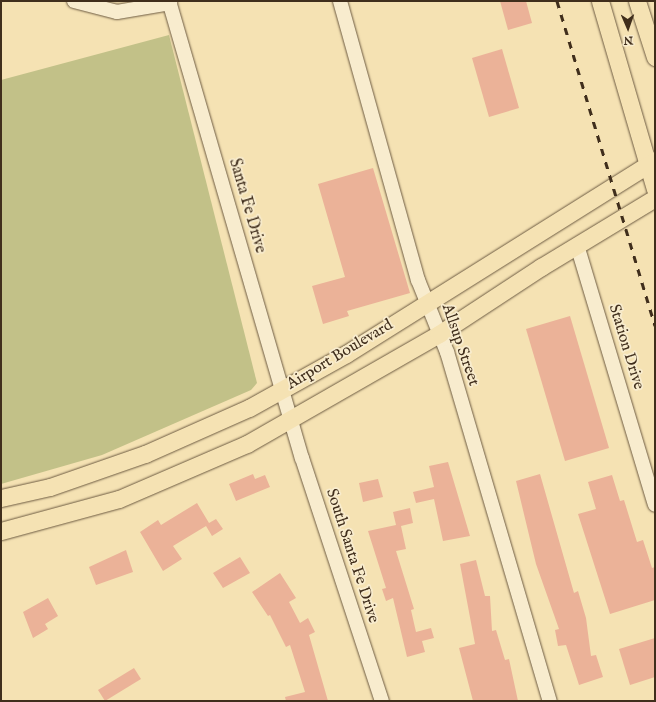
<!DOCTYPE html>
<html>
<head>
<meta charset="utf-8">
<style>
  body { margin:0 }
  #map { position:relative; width:656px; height:702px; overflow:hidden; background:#f5e2b3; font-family:"IM FELL English",serif }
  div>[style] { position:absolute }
  .green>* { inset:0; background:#c2c188 }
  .building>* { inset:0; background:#ebb298 }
  .roads { filter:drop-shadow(0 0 1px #6d5b42) drop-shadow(0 0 1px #6d5b42) }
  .minor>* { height:14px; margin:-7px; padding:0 7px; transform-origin:7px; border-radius:7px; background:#f8ecce }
  .major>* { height:17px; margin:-8.5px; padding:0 8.5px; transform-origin:8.5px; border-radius:8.5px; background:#f5e2b3 }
  .rail>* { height:3px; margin-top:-1.5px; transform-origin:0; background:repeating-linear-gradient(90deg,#402e1c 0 7px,transparent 0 14px) }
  span { translate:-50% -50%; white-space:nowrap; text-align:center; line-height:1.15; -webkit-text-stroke:3.5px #f8ecce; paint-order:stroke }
  .street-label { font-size:16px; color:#402e1c }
  .frame { position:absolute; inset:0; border:2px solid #402e1c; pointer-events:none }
  .north { position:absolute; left:608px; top:8px; width:40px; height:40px; -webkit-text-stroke:3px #f8ecce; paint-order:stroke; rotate:178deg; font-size:11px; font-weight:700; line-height:16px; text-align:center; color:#402e1c }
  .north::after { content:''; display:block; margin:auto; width:14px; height:18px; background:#402e1c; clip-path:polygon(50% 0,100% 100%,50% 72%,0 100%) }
</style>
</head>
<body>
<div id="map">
  <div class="green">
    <i style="clip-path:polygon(169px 35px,257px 383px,251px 390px,102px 455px,1px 484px,1px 80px)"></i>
  </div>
  <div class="building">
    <i style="clip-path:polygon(500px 1px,526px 1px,532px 23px,508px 30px)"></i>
    <i style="clip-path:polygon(502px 49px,519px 108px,489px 117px,472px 58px)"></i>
    <i style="clip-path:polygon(373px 168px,410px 293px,347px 311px,349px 316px,323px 324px,312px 286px,345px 277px,318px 184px)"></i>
    <i style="clip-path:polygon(570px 316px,609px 448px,565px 461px,526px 329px)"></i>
    <i style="clip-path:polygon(448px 462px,470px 536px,443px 541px,434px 499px,416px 503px,413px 492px,434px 487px,429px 466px)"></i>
    <i style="clip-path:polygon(253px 474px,255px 479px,265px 475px,270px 487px,236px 501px,229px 484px)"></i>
    <i style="clip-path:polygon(540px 474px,574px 593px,578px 591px,586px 618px,591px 656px,596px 655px,603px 677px,579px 685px,566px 645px,558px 646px,555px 630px,559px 629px,536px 564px,516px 481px)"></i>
    <i style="clip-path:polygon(612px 475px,620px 501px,624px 500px,637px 542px,643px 540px,652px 568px,655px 567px,655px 600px,610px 614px,578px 514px,596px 509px,588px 482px)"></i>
    <i style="clip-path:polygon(378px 479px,383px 497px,363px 502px,359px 483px)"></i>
    <i style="clip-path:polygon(197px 503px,209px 523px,216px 519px,223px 529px,212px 536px,206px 526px,173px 546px,182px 559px,163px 571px,140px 532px,158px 520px,161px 525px)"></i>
    <i style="clip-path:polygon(410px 508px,413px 523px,401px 526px,406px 549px,396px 551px,414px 609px,411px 610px,416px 632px,431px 628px,434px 638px,422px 641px,425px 652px,407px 657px,393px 598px,386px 601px,382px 589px,386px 588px,368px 531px,396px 525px,393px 512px)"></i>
    <i style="clip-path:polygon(126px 550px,133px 572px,96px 585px,89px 567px)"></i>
    <i style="clip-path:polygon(240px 557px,250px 573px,223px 588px,213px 573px)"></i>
    <i style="clip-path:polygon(476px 560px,485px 596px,490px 596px,492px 631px,496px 630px,505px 660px,509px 659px,518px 701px,473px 701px,459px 648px,475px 644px,460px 564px)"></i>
    <i style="clip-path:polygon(280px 573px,296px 598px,289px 602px,300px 623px,308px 618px,315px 632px,309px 635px,328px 701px,286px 701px,285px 697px,305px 692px,290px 645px,286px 647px,270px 615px,268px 616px,252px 592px)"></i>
    <i style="clip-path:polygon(48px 598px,58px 616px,45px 624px,48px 629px,33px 638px,23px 612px)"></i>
    <i style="clip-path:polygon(655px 638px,655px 677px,630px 685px,619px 649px)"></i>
    <i style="clip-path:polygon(134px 668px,141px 679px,105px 701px,98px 690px)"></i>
  </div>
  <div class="roads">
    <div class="minor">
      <i style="left:74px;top:1px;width:44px;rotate:14.3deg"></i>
      <i style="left:117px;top:12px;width:54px;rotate:-9.6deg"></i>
      <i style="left:169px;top:1px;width:476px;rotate:73.8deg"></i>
      <i style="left:302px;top:458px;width:256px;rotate:71.8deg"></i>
      <i style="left:340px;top:1px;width:290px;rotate:74.4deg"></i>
      <i style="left:418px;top:280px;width:78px;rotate:68.1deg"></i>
      <i style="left:447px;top:352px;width:364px;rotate:73.6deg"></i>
      <i style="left:577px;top:245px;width:271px;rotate:73.3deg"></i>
    </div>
    <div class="major">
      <i style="left:600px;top:1px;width:196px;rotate:73.7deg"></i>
      <i style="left:637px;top:1px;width:59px;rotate:72.2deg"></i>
      <i style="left:1px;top:498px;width:50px;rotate:-12.7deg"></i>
      <i style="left:50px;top:487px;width:101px;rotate:-19.2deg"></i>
      <i style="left:145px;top:454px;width:114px;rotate:-23.9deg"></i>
      <i style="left:249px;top:408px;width:111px;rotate:-29.1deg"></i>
      <i style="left:346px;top:354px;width:365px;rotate:-32.1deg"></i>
      <i style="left:1px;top:531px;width:122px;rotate:-15.2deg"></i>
      <i style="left:119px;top:499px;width:139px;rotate:-23.3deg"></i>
      <i style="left:247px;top:444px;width:221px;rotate:-29.8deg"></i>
      <i style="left:439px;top:334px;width:122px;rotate:-33.3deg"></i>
      <i style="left:541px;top:267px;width:133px;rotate:-31.2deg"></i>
    </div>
  </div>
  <div class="rail">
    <i style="left:557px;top:1px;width:339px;rotate:73.2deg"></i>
  </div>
  <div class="street-label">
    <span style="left:247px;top:206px;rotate:74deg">Santa Fe Drive</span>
    <span style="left:460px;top:345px;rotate:71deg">Allsup Street</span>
    <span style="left:626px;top:347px;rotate:73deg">Station Drive</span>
    <span style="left:340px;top:355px;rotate:-31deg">Airport Boulevard</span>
    <span style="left:352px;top:556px;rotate:72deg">South Santa Fe Drive</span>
  </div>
  <div class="frame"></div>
  <div class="north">N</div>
</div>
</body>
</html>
